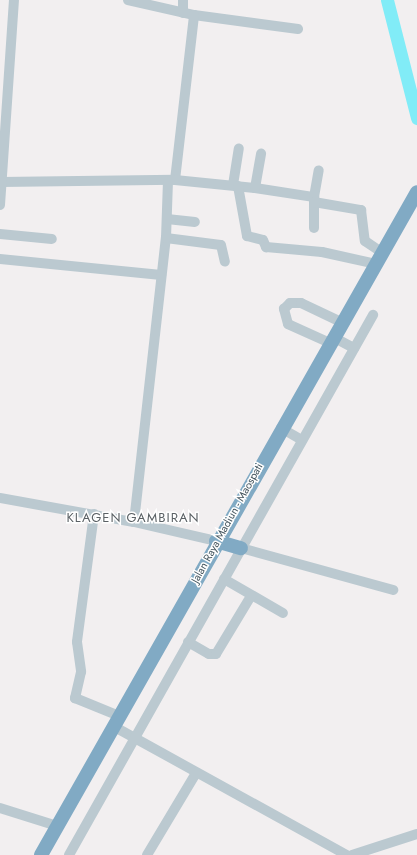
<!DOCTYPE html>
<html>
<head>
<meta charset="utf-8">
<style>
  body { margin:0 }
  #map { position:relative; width:417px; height:855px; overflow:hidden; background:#f2eff0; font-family:Jost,sans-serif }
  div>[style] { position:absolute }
  .river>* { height:13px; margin:-6.5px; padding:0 6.5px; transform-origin:6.5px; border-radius:6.5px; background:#81ecf7 }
  .minor>* { height:10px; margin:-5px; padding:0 5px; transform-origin:5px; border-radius:5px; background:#bbc9d0 }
  .highway>* { height:14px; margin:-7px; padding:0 7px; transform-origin:7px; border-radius:7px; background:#81aac4 }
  span { translate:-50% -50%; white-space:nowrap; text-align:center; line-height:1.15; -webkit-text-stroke:3px #fff; paint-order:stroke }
  .street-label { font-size:11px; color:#45565f }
  .quarter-label { font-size:13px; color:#5b6165; letter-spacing:1px }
</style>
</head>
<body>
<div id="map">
  <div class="river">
    <i style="left:387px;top:0;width:122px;rotate:75.7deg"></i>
  </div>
  <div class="minor">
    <i style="left:128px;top:0;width:68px;rotate:12.8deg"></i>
    <i style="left:194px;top:15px;width:105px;rotate:7.7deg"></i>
    <i style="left:183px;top:13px;width:13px;rotate:-90deg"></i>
    <i style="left:175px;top:180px;width:166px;rotate:-83.4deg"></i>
    <i style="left:1px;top:182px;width:174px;rotate:-0.7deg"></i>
    <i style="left:175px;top:180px;width:80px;rotate:5.7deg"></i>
    <i style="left:255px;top:188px;width:60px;rotate:8.7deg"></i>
    <i style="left:314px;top:197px;width:31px;rotate:90deg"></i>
    <i style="left:233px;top:185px;width:37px;rotate:-81deg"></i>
    <i style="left:238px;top:186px;width:51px;rotate:79.8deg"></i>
    <i style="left:247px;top:236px;width:16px;rotate:14deg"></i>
    <i style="left:263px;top:240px;width:8px;rotate:67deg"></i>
    <i style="left:266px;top:247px;width:56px;rotate:5.1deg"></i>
    <i style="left:322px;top:252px;width:55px;rotate:12.5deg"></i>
    <i style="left:255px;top:188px;width:35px;rotate:-80deg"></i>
    <i style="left:314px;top:197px;width:27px;rotate:-80deg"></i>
    <i style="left:314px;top:202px;width:48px;rotate:9.7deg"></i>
    <i style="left:361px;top:210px;width:31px;rotate:83deg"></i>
    <i style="left:365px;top:241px;width:22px;rotate:34deg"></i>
    <i style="left:0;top:205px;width:205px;rotate:-86.1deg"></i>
    <i style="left:167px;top:219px;width:28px;rotate:6deg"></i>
    <i style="left:0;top:234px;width:52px;rotate:5.5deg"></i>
    <i style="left:166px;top:238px;width:55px;rotate:7.3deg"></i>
    <i style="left:221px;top:245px;width:17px;rotate:77deg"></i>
    <i style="left:0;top:259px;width:162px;rotate:5.7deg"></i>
    <i style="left:333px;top:337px;width:24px;rotate:28deg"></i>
    <i style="left:330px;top:343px;width:46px;rotate:-155.7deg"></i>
    <i style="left:288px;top:324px;width:16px;rotate:-105deg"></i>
    <i style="left:284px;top:309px;width:8px;rotate:-45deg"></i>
    <i style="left:290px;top:303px;width:11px"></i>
    <i style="left:301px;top:303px;width:44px;rotate:25.4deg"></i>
    <i style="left:281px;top:428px;width:24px;rotate:30deg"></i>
    <i style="left:0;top:498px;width:136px;rotate:10.2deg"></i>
    <i style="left:134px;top:522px;width:84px;rotate:13deg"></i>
    <i style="left:94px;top:514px;width:129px;rotate:97.6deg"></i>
    <i style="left:77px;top:642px;width:30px;rotate:82deg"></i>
    <i style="left:81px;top:672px;width:27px;rotate:103deg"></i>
    <i style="left:75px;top:698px;width:48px;rotate:22.2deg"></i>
    <i style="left:134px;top:522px;width:286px;rotate:-83.6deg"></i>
    <i style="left:166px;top:238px;width:57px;rotate:-88deg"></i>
    <i style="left:241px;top:548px;width:158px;rotate:15.4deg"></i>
    <i style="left:224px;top:579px;width:68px;rotate:30deg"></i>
    <i style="left:188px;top:642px;width:24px;rotate:30deg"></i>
    <i style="left:209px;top:654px;width:7px"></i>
    <i style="left:216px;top:654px;width:68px;rotate:-58.9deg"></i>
    <i style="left:113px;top:726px;width:267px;rotate:28.9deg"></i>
    <i style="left:0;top:808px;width:60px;rotate:17.5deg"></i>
    <i style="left:69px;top:855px;width:620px;rotate:-60.62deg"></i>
    <i style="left:147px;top:855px;width:96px;rotate:-59.1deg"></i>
    <i style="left:352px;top:855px;width:68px;rotate:-17.9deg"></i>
  </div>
  <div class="highway">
    <i style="left:216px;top:541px;width:26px;rotate:16deg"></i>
    <i style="left:41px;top:855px;width:762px;rotate:-60.44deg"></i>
  </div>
  <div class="street-label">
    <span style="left:227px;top:523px;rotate:-61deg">Jalan Raya Madiun - Maospati</span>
  </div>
  <div class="quarter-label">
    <span style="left:133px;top:518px">KLAGEN GAMBIRAN</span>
  </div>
</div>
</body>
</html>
